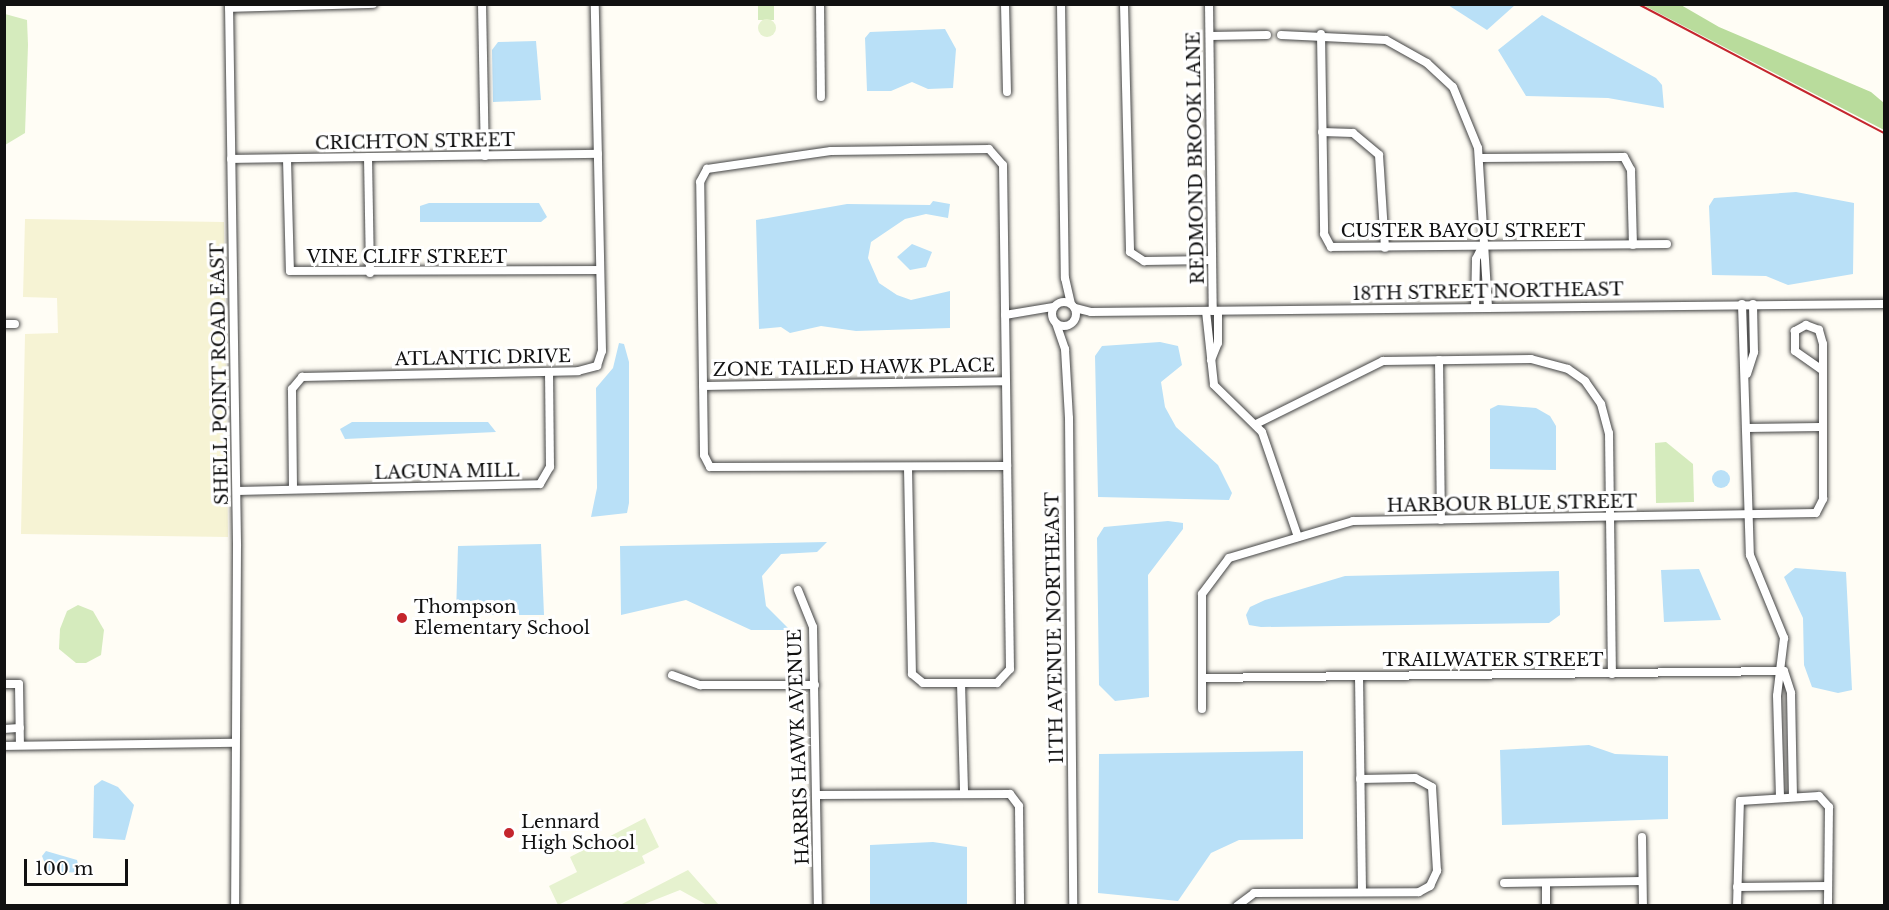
<!DOCTYPE html>
<html>
<head>
<meta charset="utf-8">
<style>
  body { margin:0 }
  #map { position:relative; width:1889px; height:910px; overflow:hidden; background:#fffdf5; font-family:"Libre Baskerville",serif }
  div>[style] { position:absolute }
  .farmland>* { inset:0; background:#f6f3d4 }
  .green>* { inset:0; background:#d5ebbd }
  .forest>* { inset:0; background:#b9dc9c }
  .pitch>* { inset:0; background:#e6f2cf }
  .round { border-radius:50% }
  .water>* { inset:0; background:#b9e0f7 }
  .roads { filter:drop-shadow(0 0 2px #444) drop-shadow(0 0 2px #444) }
  .minor>* { height:8px; margin:-4px; padding:0 4px; transform-origin:4px; border-radius:4px; background:#fff }
  .minor>.ring { margin:-4px; padding:0; box-sizing:content-box; background:none; border:8px solid #fff; border-radius:50% }
  .rail>* { height:2px; margin:-1px; padding:0 1px; transform-origin:1px; border-radius:1px; background:#c4262e }
  .dots>* { width:16px; height:16px; translate:-50% -50%; box-sizing:border-box; border:3px solid #fff; border-radius:50% }
  span { translate:-50% -50%; white-space:nowrap; text-align:center; line-height:1.15; -webkit-text-stroke:6px #fff; paint-order:stroke }
  .street-label { font-size:18px; color:#111 }
  .poi-label { font-size:18px; color:#111 }
  .left { translate:0 -50%; text-align:left }
  .frame { position:absolute; inset:0; border:6px solid #111; pointer-events:none }
  .scale { position:absolute; left:24px; top:859px; width:104px; height:27px; box-sizing:border-box; border:3px solid #111; border-top:0; padding-left:8px; font-size:18px; line-height:21px; white-space:nowrap; color:#111; -webkit-text-stroke:4px #fff; paint-order:stroke }
</style>
</head>
<body>
<div id="map">
  <div class="farmland">
    <i style="clip-path:polygon(25px 219px,224px 222px,228px 537px,21px 534px,25px 334px,58px 333px,57px 298px,23px 297px)"></i>
  </div>
  <div class="green">
    <i style="clip-path:polygon(758px 5px,774px 5px,774px 20px,758px 20px)"></i>
    <i style="clip-path:polygon(5px 14px,27px 20px,28px 45px,25px 133px,5px 145px)"></i>
    <i style="clip-path:polygon(1666px 442px,1693px 464px,1694px 502px,1656px 503px,1655px 443px)"></i>
    <i style="clip-path:polygon(78px 605px,93px 611px,104px 630px,101px 655px,86px 663px,76px 663px,59px 649px,60px 629px,67px 611px)"></i>
  </div>
  <div class="forest">
    <i style="clip-path:polygon(1643px 5px,1681px 5px,1719px 27px,1871px 92px,1884px 103px,1884px 130px)"></i>
  </div>
  <div class="pitch">
    <i class="round" style="left:758px;top:19px;width:18px;height:18px"></i>
    <i style="clip-path:polygon(645px 818px,659px 847px,642px 856px,645px 863px,558px 905px,549px 886px,577px 872px,570px 857px)"></i>
    <i style="clip-path:polygon(688px 870px,719px 905px,707px 905px,680px 890px,642px 905px,620px 905px)"></i>
  </div>
  <div class="water">
    <i style="clip-path:polygon(1448px 5px,1515px 4px,1515px 5px,1487px 30px)"></i>
    <i style="clip-path:polygon(1542px 15px,1656px 78px,1662px 85px,1664px 108px,1608px 98px,1526px 96px,1498px 50px)"></i>
    <i style="clip-path:polygon(945px 29px,956px 49px,953px 88px,928px 89px,912px 82px,891px 91px,867px 91px,865px 38px,870px 32px)"></i>
    <i style="clip-path:polygon(536px 41px,541px 100px,493px 102px,492px 50px,498px 42px)"></i>
    <i style="clip-path:polygon(1796px 192px,1854px 203px,1853px 274px,1788px 285px,1766px 276px,1712px 275px,1709px 206px,1714px 198px)"></i>
    <i style="clip-path:polygon(933px 201px,950px 204px,948px 218px,926px 214px,905px 219px,871px 242px,868px 258px,879px 283px,897px 295px,911px 300px,950px 291px,950px 328px,856px 331px,821px 326px,790px 333px,781px 327px,759px 329px,756px 220px,847px 204px,930px 205px)"></i>
    <i style="clip-path:polygon(429px 203px,539px 203px,547px 217px,541px 222px,420px 222px,420px 206px)"></i>
    <i style="clip-path:polygon(912px 244px,932px 252px,926px 267px,910px 270px,897px 257px)"></i>
    <i style="clip-path:polygon(1160px 342px,1178px 346px,1182px 365px,1161px 382px,1165px 407px,1176px 427px,1218px 465px,1232px 493px,1229px 500px,1098px 497px,1095px 356px,1102px 346px)"></i>
    <i style="clip-path:polygon(619px 343px,624px 344px,629px 362px,629px 503px,627px 513px,591px 517px,597px 488px,596px 388px,613px 368px)"></i>
    <i style="clip-path:polygon(1498px 405px,1536px 408px,1550px 416px,1556px 426px,1556px 470px,1490px 469px,1490px 409px)"></i>
    <i style="clip-path:polygon(352px 422px,488px 422px,496px 432px,345px 439px,340px 429px)"></i>
    <i class="round" style="left:1712px;top:470px;width:18px;height:18px"></i>
    <i style="clip-path:polygon(1168px 521px,1183px 523px,1183px 529px,1148px 575px,1149px 697px,1115px 701px,1099px 685px,1097px 538px,1104px 527px)"></i>
    <i style="clip-path:polygon(827px 542px,817px 552px,781px 554px,762px 576px,766px 606px,790px 630px,751px 630px,686px 600px,621px 615px,620px 546px)"></i>
    <i style="clip-path:polygon(541px 544px,544px 615px,456px 615px,458px 546px)"></i>
    <i style="clip-path:polygon(1795px 568px,1846px 572px,1852px 690px,1838px 693px,1812px 687px,1804px 665px,1803px 618px,1784px 577px)"></i>
    <i style="clip-path:polygon(1699px 569px,1721px 620px,1664px 622px,1661px 570px)"></i>
    <i style="clip-path:polygon(1559px 571px,1560px 615px,1549px 623px,1261px 627px,1249px 625px,1246px 615px,1250px 607px,1265px 600px,1345px 576px)"></i>
    <i style="clip-path:polygon(1589px 745px,1615px 754px,1668px 756px,1668px 819px,1502px 825px,1500px 750px)"></i>
    <i style="clip-path:polygon(1303px 751px,1303px 839px,1239px 840px,1211px 853px,1178px 901px,1098px 893px,1099px 754px)"></i>
    <i style="clip-path:polygon(102px 780px,118px 787px,134px 805px,125px 840px,93px 838px,94px 786px)"></i>
    <i style="clip-path:polygon(933px 842px,967px 847px,967px 905px,870px 905px,870px 845px)"></i>
    <i style="clip-path:polygon(46px 851px,77px 860px,80px 873px,48px 871px,42px 856px)"></i>
  </div>
  <div class="roads">
    <div class="minor">
      <i style="left:229px;top:4px;width:542px;rotate:89.15deg"></i>
      <i style="left:237px;top:546px;width:360px;rotate:90.3deg"></i>
      <i style="left:482px;top:4px;width:152px;rotate:88.9deg"></i>
      <i style="left:820px;top:4px;width:93px;rotate:89.4deg"></i>
      <i style="left:1005px;top:4px;width:88px;rotate:88.7deg"></i>
      <i style="left:1061px;top:4px;width:274px;rotate:89.2deg"></i>
      <i style="left:1065px;top:278px;width:26px;rotate:77deg"></i>
      <i style="left:1124px;top:4px;width:248px;rotate:88.6deg"></i>
      <i style="left:1130px;top:252px;width:17px;rotate:33deg"></i>
      <i style="left:1144px;top:261px;width:68px;rotate:-0.8deg"></i>
      <i style="left:1209px;top:4px;width:307px;rotate:89.3deg"></i>
      <i style="left:229px;top:8px;width:144px;rotate:-1.6deg"></i>
      <i style="left:1321px;top:34px;width:200px;rotate:89.1deg"></i>
      <i style="left:1324px;top:234px;width:15px;rotate:62deg"></i>
      <i style="left:1331px;top:247px;width:336px;rotate:-0.5deg"></i>
      <i style="left:1281px;top:35px;width:105px;rotate:2.7deg"></i>
      <i style="left:1386px;top:40px;width:47px;rotate:29.3deg"></i>
      <i style="left:1427px;top:63px;width:35px;rotate:43deg"></i>
      <i style="left:1453px;top:87px;width:66px;rotate:67.7deg"></i>
      <i style="left:1478px;top:148px;width:159px;rotate:86.4deg"></i>
      <i style="left:1210px;top:36px;width:57px;rotate:-1deg"></i>
      <i style="left:1322px;top:132px;width:31px;rotate:2deg"></i>
      <i style="left:1353px;top:133px;width:34px;rotate:40deg"></i>
      <i style="left:1379px;top:155px;width:93px;rotate:86.3deg"></i>
      <i style="left:989px;top:149px;width:21px;rotate:49deg"></i>
      <i style="left:1003px;top:165px;width:301px;rotate:89.2deg"></i>
      <i style="left:1007px;top:466px;width:297px;rotate:179.8deg"></i>
      <i style="left:710px;top:467px;width:13px;rotate:-117deg"></i>
      <i style="left:704px;top:455px;width:273px;rotate:-90.8deg"></i>
      <i style="left:700px;top:182px;width:15px;rotate:-62deg"></i>
      <i style="left:707px;top:169px;width:125px;rotate:-8.3deg"></i>
      <i style="left:831px;top:151px;width:158px;rotate:-0.7deg"></i>
      <i style="left:368px;top:157px;width:116px;rotate:89deg"></i>
      <i style="left:1480px;top:158px;width:144px;rotate:-0.4deg"></i>
      <i style="left:1624px;top:157px;width:15px;rotate:62deg"></i>
      <i style="left:1631px;top:170px;width:75px;rotate:88.5deg"></i>
      <i style="left:231px;top:159px;width:367px;rotate:-0.8deg"></i>
      <i style="left:287px;top:159px;width:112px;rotate:88.5deg"></i>
      <i style="left:290px;top:271px;width:310px;rotate:-0.2deg"></i>
      <i class="ring" style="left:1052px;top:302px;width:16px;height:16px"></i>
      <i style="left:1742px;top:304px;width:251px;rotate:88.2deg"></i>
      <i style="left:1750px;top:555px;width:90px;rotate:67.7deg"></i>
      <i style="left:1784px;top:638px;width:58px;rotate:96.9deg"></i>
      <i style="left:1777px;top:696px;width:100px;rotate:88.3deg"></i>
      <i style="left:1475px;top:307px;width:48px;rotate:-88.8deg"></i>
      <i style="left:1476px;top:259px;width:13px;rotate:-63deg"></i>
      <i style="left:1075px;top:308px;width:16px;rotate:14deg"></i>
      <i style="left:1091px;top:312px;width:793px;rotate:-0.58deg"></i>
      <i style="left:1206px;top:311px;width:74px;rotate:83.8deg"></i>
      <i style="left:1214px;top:385px;width:67px;rotate:44.4deg"></i>
      <i style="left:1262px;top:432px;width:111px;rotate:71.1deg"></i>
      <i style="left:1005px;top:315px;width:49px;rotate:-9.5deg"></i>
      <i style="left:1056px;top:323px;width:28px;rotate:71deg"></i>
      <i style="left:1065px;top:349px;width:69px;rotate:86.7deg"></i>
      <i style="left:1069px;top:418px;width:488px;rotate:89.5deg"></i>
      <i style="left:4px;top:324px;width:11px"></i>
      <i style="left:1211px;top:360px;width:18px;rotate:-68deg"></i>
      <i style="left:1218px;top:343px;width:32px;rotate:-90deg"></i>
      <i style="left:1439px;top:360px;width:160px;rotate:89.3deg"></i>
      <i style="left:1747px;top:374px;width:23px;rotate:-72deg"></i>
      <i style="left:1754px;top:352px;width:48px;rotate:-91.2deg"></i>
      <i style="left:703px;top:386px;width:303px;rotate:-0.9deg"></i>
      <i style="left:1256px;top:424px;width:142px;rotate:-26.4deg"></i>
      <i style="left:1383px;top:361px;width:148px;rotate:-0.8deg"></i>
      <i style="left:1531px;top:359px;width:38px;rotate:15deg"></i>
      <i style="left:1568px;top:369px;width:21px;rotate:35deg"></i>
      <i style="left:1585px;top:381px;width:28px;rotate:55deg"></i>
      <i style="left:1601px;top:404px;width:30px;rotate:75deg"></i>
      <i style="left:1609px;top:433px;width:241px;rotate:89.3deg"></i>
      <i style="left:1747px;top:428px;width:74px;rotate:-0.8deg"></i>
      <i style="left:908px;top:468px;width:206px;rotate:88.9deg"></i>
      <i style="left:912px;top:674px;width:14px;rotate:39deg"></i>
      <i style="left:923px;top:683px;width:74px"></i>
      <i style="left:997px;top:683px;width:19px;rotate:-47deg"></i>
      <i style="left:1010px;top:669px;width:203px;rotate:-90.8deg"></i>
      <i style="left:293px;top:489px;width:100px;rotate:-90.6deg"></i>
      <i style="left:292px;top:389px;width:16px;rotate:-50deg"></i>
      <i style="left:302px;top:377px;width:276px;rotate:-1.2deg"></i>
      <i style="left:578px;top:371px;width:20px;rotate:-15deg"></i>
      <i style="left:597px;top:366px;width:16px;rotate:-72deg"></i>
      <i style="left:602px;top:351px;width:347px;rotate:-91.2deg"></i>
      <i style="left:237px;top:491px;width:303px;rotate:-1.3deg"></i>
      <i style="left:540px;top:484px;width:20px;rotate:-60deg"></i>
      <i style="left:550px;top:467px;width:95px;rotate:-90.6deg"></i>
      <i style="left:798px;top:590px;width:40px;rotate:68deg"></i>
      <i style="left:813px;top:627px;width:279px;rotate:89deg"></i>
      <i style="left:1784px;top:671px;width:23px;rotate:72deg"></i>
      <i style="left:1791px;top:693px;width:103px;rotate:88.9deg"></i>
      <i style="left:672px;top:675px;width:30px;rotate:20deg"></i>
      <i style="left:700px;top:685px;width:115px"></i>
      <i style="left:1359px;top:676px;width:216px;rotate:89.2deg"></i>
      <i style="left:1202px;top:678px;width:582px;rotate:-0.69deg"></i>
      <i style="left:961px;top:683px;width:110px;rotate:88.4deg"></i>
      <i style="left:4px;top:684px;width:15px"></i>
      <i style="left:19px;top:684px;width:61px;rotate:89.1deg"></i>
      <i style="left:1202px;top:709px;width:115px;rotate:-90deg"></i>
      <i style="left:1202px;top:594px;width:45px;rotate:-53.1deg"></i>
      <i style="left:1229px;top:558px;width:129px;rotate:-16.6deg"></i>
      <i style="left:1353px;top:521px;width:463px;rotate:-1deg"></i>
      <i style="left:1816px;top:513px;width:16px;rotate:-63deg"></i>
      <i style="left:1823px;top:499px;width:155px;rotate:-90deg"></i>
      <i style="left:1823px;top:344px;width:15px;rotate:-106deg"></i>
      <i style="left:1819px;top:330px;width:14px;rotate:-159deg"></i>
      <i style="left:1806px;top:325px;width:13px;rotate:151deg"></i>
      <i style="left:1795px;top:331px;width:20px;rotate:90deg"></i>
      <i style="left:1795px;top:351px;width:32px;rotate:35deg"></i>
      <i style="left:4px;top:729px;width:16px;rotate:-4deg"></i>
      <i style="left:4px;top:746px;width:229px;rotate:-0.8deg"></i>
      <i style="left:818px;top:795px;width:192px;rotate:-0.3deg"></i>
      <i style="left:1010px;top:794px;width:15px;rotate:53deg"></i>
      <i style="left:1019px;top:806px;width:100px;rotate:89.4deg"></i>
      <i style="left:1642px;top:837px;width:69px;rotate:89.2deg"></i>
      <i style="left:1504px;top:883px;width:138px;rotate:-0.8deg"></i>
      <i style="left:1546px;top:883px;width:23px;rotate:90deg"></i>
      <i style="left:1737px;top:887px;width:91px;rotate:-0.6deg"></i>
      <i style="left:1237px;top:906px;width:21px;rotate:-37deg"></i>
      <i style="left:1254px;top:893px;width:165px;rotate:-0.3deg"></i>
      <i style="left:1419px;top:892px;width:13px;rotate:-29deg"></i>
      <i style="left:1430px;top:886px;width:17px;rotate:-65deg"></i>
      <i style="left:1437px;top:871px;width:84px;rotate:-93.4deg"></i>
      <i style="left:1432px;top:787px;width:19px;rotate:-152deg"></i>
      <i style="left:1415px;top:778px;width:55px;rotate:179deg"></i>
      <i style="left:1737px;top:906px;width:105px;rotate:-88.4deg"></i>
      <i style="left:1740px;top:801px;width:79px;rotate:-3.6deg"></i>
      <i style="left:1819px;top:796px;width:15px;rotate:48deg"></i>
      <i style="left:1829px;top:807px;width:99px;rotate:90.6deg"></i>
    </div>
  </div>
  <div class="rail">
    <i style="left:1638px;top:4px;width:278px;rotate:27.7deg"></i>
  </div>
  <div class="dots">
    <i style="left:402px;top:618px;background:#c4262e"></i>
    <i style="left:509px;top:833px;background:#c4262e"></i>
  </div>
  <div class="street-label">
    <span style="left:415px;top:142px;rotate:-1deg">CRICHTON STREET</span>
    <span style="left:1196px;top:158px;rotate:-91deg">REDMOND BROOK LANE</span>
    <span style="left:1463px;top:231px">CUSTER BAYOU STREET</span>
    <span style="left:407px;top:257px">VINE CLIFF STREET</span>
    <span style="left:1488px;top:292px;rotate:-1deg">18TH STREET NORTHEAST</span>
    <span style="left:483px;top:358px;rotate:-1deg">ATLANTIC DRIVE</span>
    <span style="left:854px;top:368px;rotate:-1deg">ZONE TAILED HAWK PLACE</span>
    <span style="left:220px;top:374px;rotate:-91deg">SHELL POINT ROAD EAST</span>
    <span style="left:447px;top:472px;rotate:-1deg">LAGUNA MILL</span>
    <span style="left:1512px;top:504px;rotate:-1deg">HARBOUR BLUE STREET</span>
    <span style="left:1055px;top:628px;rotate:-91deg">11TH AVENUE NORTHEAST</span>
    <span style="left:1493px;top:660px">TRAILWATER STREET</span>
    <span style="left:799px;top:747px;rotate:-92deg">HARRIS HAWK AVENUE</span>
  </div>
  <div class="poi-label">
    <span class="left" style="left:414px;top:618px">Thompson<br>Elementary School</span>
    <span class="left" style="left:521px;top:833px">Lennard<br>High School</span>
  </div>
  <div class="frame"></div>
  <div class="scale">100 m</div>
</div>
</body>
</html>
